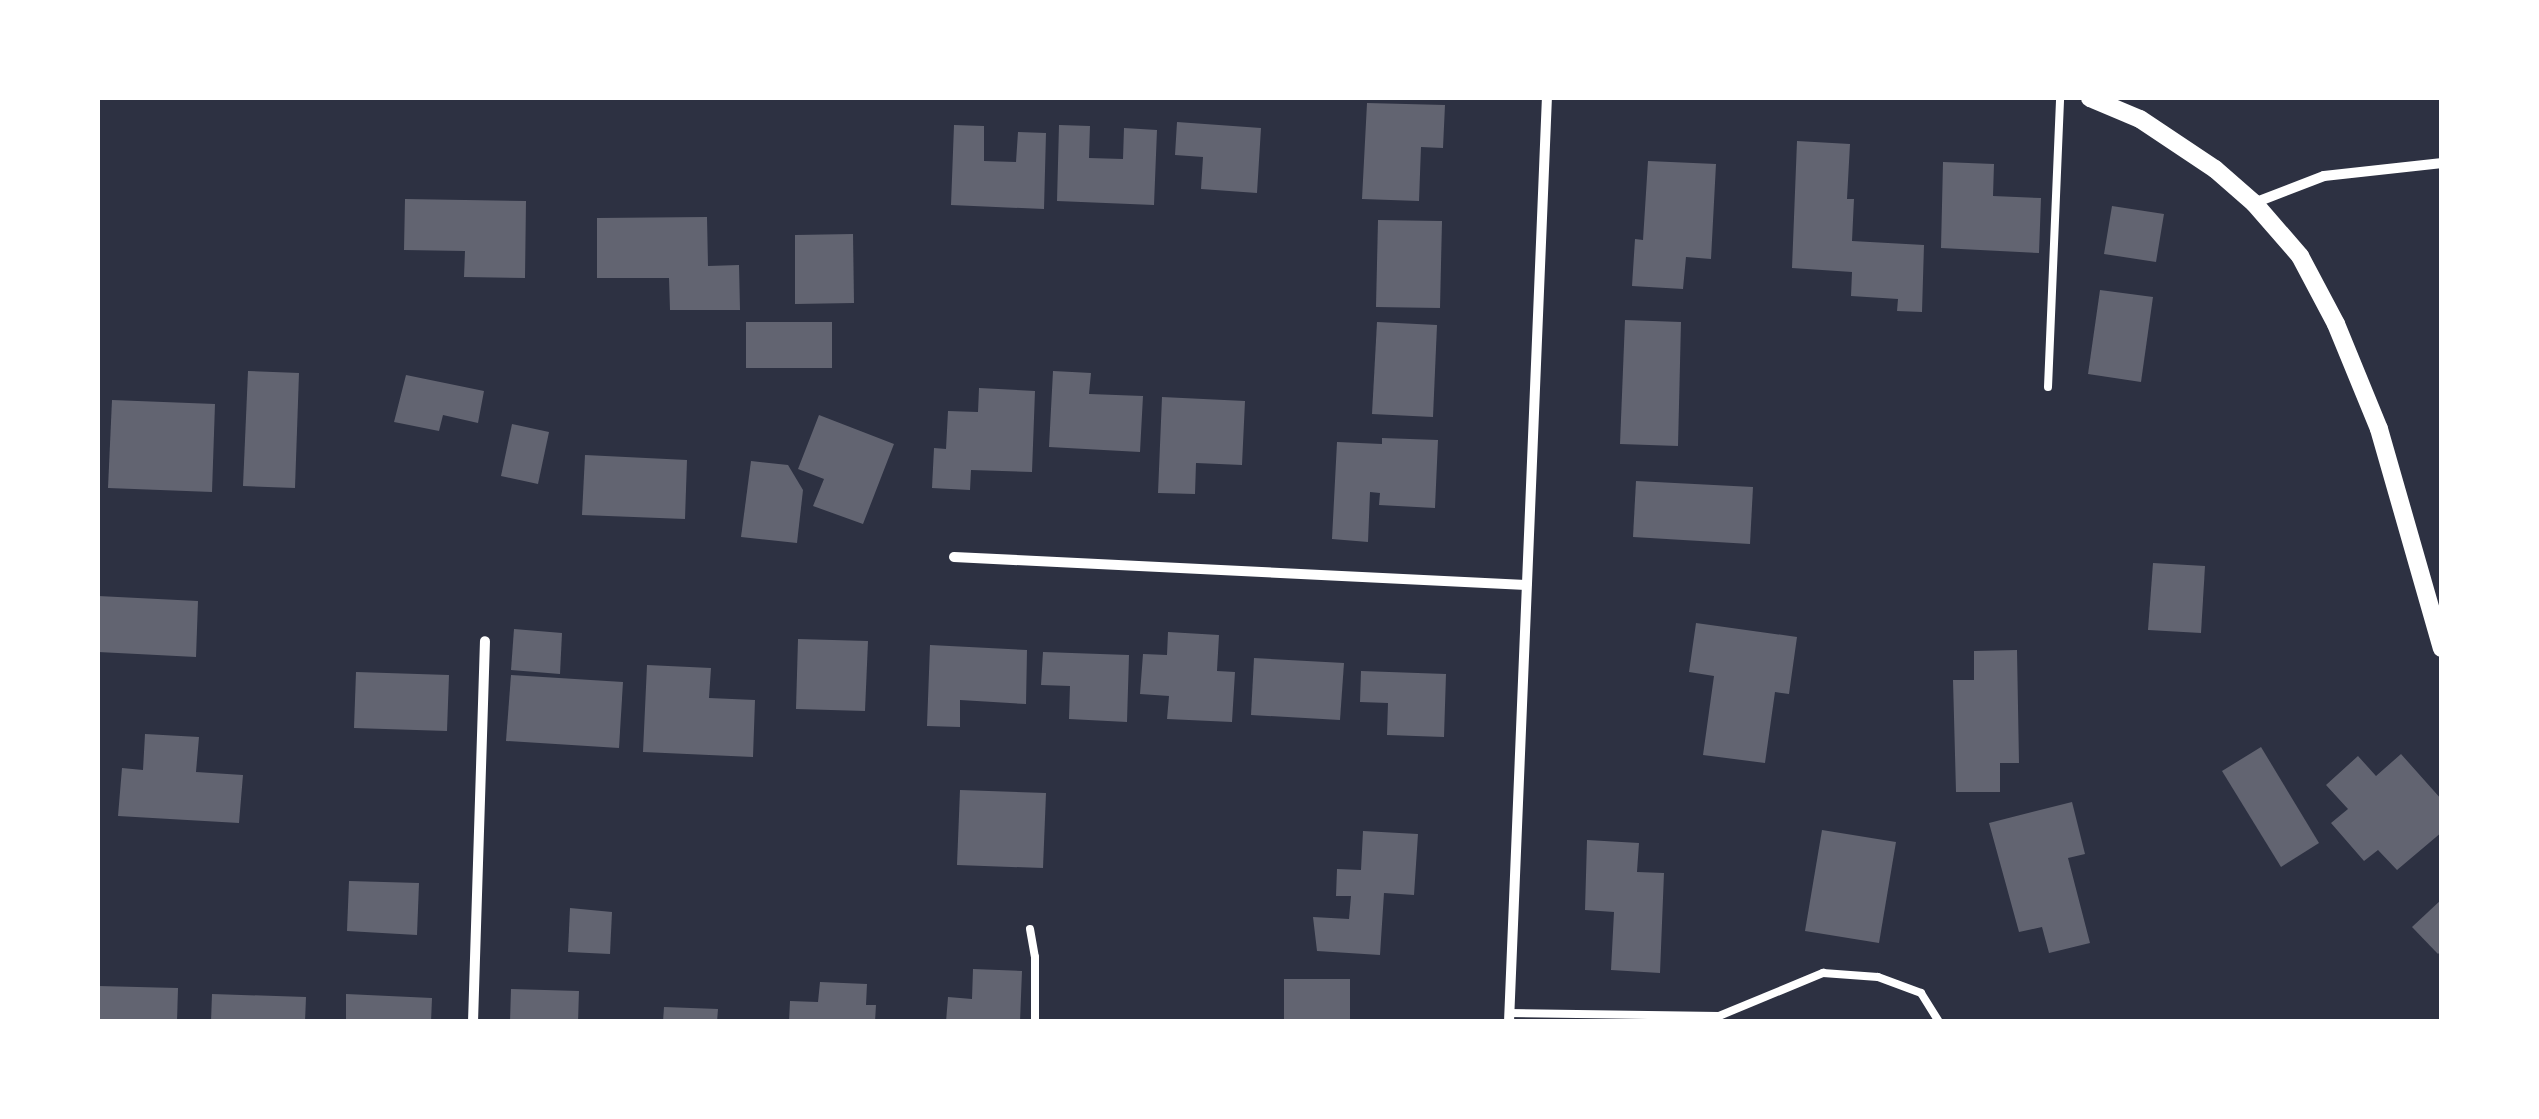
<!DOCTYPE html>
<html>
<head>
<meta charset="utf-8">
<style>
  body { margin:0 }
  #map { position:relative; width:2539px; height:1119px; overflow:hidden; background:#2d3142; font-family:"DejaVu Sans",sans-serif }
  div>[style] { position:absolute }
  .building>* { inset:0; background:#626471 }
  .service>* { height:8px; margin:-4px; padding:0 4px; transform-origin:4px; border-radius:4px; background:#fff }
  .minor>* { height:10px; margin:-5px; padding:0 5px; transform-origin:5px; border-radius:5px; background:#fff }
  .tertiary>* { height:18px; margin:-9px; padding:0 9px; transform-origin:9px; border-radius:9px; background:#fff }
  span { translate:-50% -50%; white-space:nowrap; text-align:center; line-height:1.15; -webkit-text-stroke:10px #fff; paint-order:stroke }
  .frame { position:absolute; inset:0; border:100px solid #fff; pointer-events:none }
</style>
</head>
<body>
<div id="map">
  <div class="building">
    <i style="clip-path:polygon(1367px 103px,1445px 105px,1443px 148px,1421px 147px,1419px 201px,1362px 199px)"></i>
    <i style="clip-path:polygon(1177px 122px,1261px 128px,1257px 193px,1201px 189px,1203px 157px,1175px 155px)"></i>
    <i style="clip-path:polygon(954px 125px,984px 126px,984px 161px,1016px 162px,1018px 132px,1046px 133px,1044px 209px,951px 205px)"></i>
    <i style="clip-path:polygon(1059px 125px,1090px 126px,1089px 158px,1123px 159px,1124px 128px,1157px 130px,1154px 205px,1057px 201px)"></i>
    <i style="clip-path:polygon(1797px 141px,1850px 144px,1847px 199px,1854px 199px,1852px 241px,1924px 245px,1922px 312px,1897px 311px,1898px 299px,1851px 296px,1852px 272px,1792px 268px)"></i>
    <i style="clip-path:polygon(1648px 161px,1716px 164px,1711px 259px,1686px 257px,1683px 289px,1632px 286px,1635px 239px,1643px 240px)"></i>
    <i style="clip-path:polygon(1943px 162px,1994px 164px,1993px 196px,2041px 198px,2039px 253px,1941px 248px)"></i>
    <i style="clip-path:polygon(405px 199px,526px 201px,525px 278px,464px 277px,465px 251px,404px 250px)"></i>
    <i style="clip-path:polygon(2112px 206px,2164px 214px,2156px 262px,2104px 254px)"></i>
    <i style="clip-path:polygon(707px 217px,708px 266px,739px 265px,740px 310px,670px 310px,669px 278px,597px 278px,597px 218px)"></i>
    <i style="clip-path:polygon(1378px 220px,1442px 221px,1440px 308px,1376px 307px)"></i>
    <i style="clip-path:polygon(853px 234px,854px 303px,795px 304px,795px 235px)"></i>
    <i style="clip-path:polygon(2100px 290px,2153px 297px,2141px 382px,2088px 374px)"></i>
    <i style="clip-path:polygon(1625px 320px,1681px 322px,1678px 446px,1620px 444px)"></i>
    <i style="clip-path:polygon(746px 322px,832px 322px,832px 368px,746px 368px)"></i>
    <i style="clip-path:polygon(1377px 322px,1437px 325px,1433px 417px,1372px 414px)"></i>
    <i style="clip-path:polygon(248px 371px,299px 373px,295px 488px,243px 486px)"></i>
    <i style="clip-path:polygon(1053px 371px,1091px 373px,1089px 394px,1143px 396px,1140px 452px,1049px 447px)"></i>
    <i style="clip-path:polygon(406px 375px,484px 391px,478px 423px,443px 415px,439px 431px,394px 422px)"></i>
    <i style="clip-path:polygon(979px 388px,1035px 391px,1032px 472px,971px 470px,970px 490px,932px 488px,934px 448px,946px 449px,948px 411px,978px 412px)"></i>
    <i style="clip-path:polygon(1162px 397px,1245px 401px,1242px 465px,1196px 463px,1195px 494px,1158px 493px)"></i>
    <i style="clip-path:polygon(112px 400px,215px 404px,212px 492px,108px 488px)"></i>
    <i style="clip-path:polygon(819px 415px,894px 444px,863px 524px,813px 506px,824px 479px,798px 469px)"></i>
    <i style="clip-path:polygon(512px 424px,549px 432px,538px 484px,501px 476px)"></i>
    <i style="clip-path:polygon(1382px 438px,1438px 440px,1435px 508px,1379px 505px,1380px 493px,1370px 492px,1368px 542px,1332px 539px,1337px 442px,1382px 444px)"></i>
    <i style="clip-path:polygon(585px 455px,687px 460px,685px 519px,582px 515px)"></i>
    <i style="clip-path:polygon(751px 461px,788px 465px,803px 490px,797px 543px,741px 537px)"></i>
    <i style="clip-path:polygon(1636px 481px,1753px 487px,1750px 544px,1633px 537px)"></i>
    <i style="clip-path:polygon(2153px 563px,2205px 566px,2201px 633px,2148px 630px)"></i>
    <i style="clip-path:polygon(98px 596px,198px 601px,196px 657px,98px 652px)"></i>
    <i style="clip-path:polygon(1696px 623px,1797px 637px,1789px 694px,1775px 692px,1765px 763px,1703px 755px,1714px 676px,1689px 672px)"></i>
    <i style="clip-path:polygon(514px 629px,562px 633px,560px 674px,511px 670px)"></i>
    <i style="clip-path:polygon(1168px 632px,1219px 635px,1217px 671px,1235px 672px,1232px 722px,1167px 719px,1169px 696px,1140px 694px,1143px 654px,1167px 655px)"></i>
    <i style="clip-path:polygon(798px 639px,868px 641px,865px 711px,796px 709px)"></i>
    <i style="clip-path:polygon(930px 645px,1027px 650px,1026px 704px,960px 700px,960px 727px,927px 726px)"></i>
    <i style="clip-path:polygon(2017px 650px,2019px 763px,2000px 763px,2000px 792px,1956px 792px,1953px 680px,1974px 680px,1974px 651px)"></i>
    <i style="clip-path:polygon(1043px 652px,1129px 655px,1127px 722px,1069px 719px,1070px 686px,1041px 685px)"></i>
    <i style="clip-path:polygon(1254px 658px,1344px 663px,1340px 720px,1251px 715px)"></i>
    <i style="clip-path:polygon(647px 665px,711px 668px,709px 698px,755px 700px,753px 757px,643px 752px)"></i>
    <i style="clip-path:polygon(1361px 671px,1446px 674px,1444px 737px,1387px 735px,1388px 703px,1360px 702px)"></i>
    <i style="clip-path:polygon(356px 672px,449px 675px,447px 731px,354px 728px)"></i>
    <i style="clip-path:polygon(511px 675px,623px 682px,619px 748px,506px 741px)"></i>
    <i style="clip-path:polygon(145px 734px,199px 737px,196px 772px,243px 775px,239px 823px,118px 816px,122px 768px,143px 770px)"></i>
    <i style="clip-path:polygon(2261px 747px,2319px 843px,2281px 867px,2222px 771px)"></i>
    <i style="clip-path:polygon(2401px 754px,2442px 800px,2442px 832px,2397px 870px,2378px 850px,2364px 861px,2331px 823px,2348px 809px,2326px 785px,2358px 756px,2376px 776px)"></i>
    <i style="clip-path:polygon(960px 790px,1046px 793px,1043px 868px,957px 865px)"></i>
    <i style="clip-path:polygon(2072px 802px,2085px 854px,2068px 858px,2090px 943px,2049px 953px,2042px 927px,2019px 932px,1989px 823px)"></i>
    <i style="clip-path:polygon(1822px 830px,1896px 842px,1879px 943px,1805px 931px)"></i>
    <i style="clip-path:polygon(1363px 831px,1418px 834px,1414px 895px,1384px 893px,1380px 955px,1317px 951px,1313px 917px,1349px 919px,1351px 896px,1336px 896px,1337px 869px,1361px 870px)"></i>
    <i style="clip-path:polygon(1587px 840px,1639px 843px,1637px 872px,1664px 873px,1660px 973px,1611px 970px,1614px 912px,1585px 910px)"></i>
    <i style="clip-path:polygon(349px 881px,419px 883px,417px 935px,347px 931px)"></i>
    <i style="clip-path:polygon(2442px 899px,2442px 950px,2438px 954px,2412px 927px)"></i>
    <i style="clip-path:polygon(570px 908px,612px 912px,610px 954px,568px 952px)"></i>
    <i style="clip-path:polygon(973px 969px,1022px 971px,1020px 1022px,946px 1022px,948px 997px,972px 999px)"></i>
    <i style="clip-path:polygon(1284px 979px,1350px 979px,1350px 1022px,1284px 1022px)"></i>
    <i style="clip-path:polygon(820px 982px,867px 984px,866px 1005px,876px 1005px,875px 1022px,789px 1022px,790px 1001px,818px 1002px)"></i>
    <i style="clip-path:polygon(98px 986px,178px 988px,177px 1022px,98px 1022px)"></i>
    <i style="clip-path:polygon(511px 989px,579px 991px,578px 1022px,510px 1022px)"></i>
    <i style="clip-path:polygon(212px 994px,306px 997px,305px 1022px,211px 1022px)"></i>
    <i style="clip-path:polygon(346px 994px,432px 998px,431px 1022px,346px 1022px)"></i>
    <i style="clip-path:polygon(664px 1007px,718px 1009px,717px 1022px,663px 1022px)"></i>
  </div>
  <div class="service">
    <i style="left:2048px;top:387px;width:289px;rotate:-87.6deg"></i>
    <i style="left:1030px;top:929px;width:28px;rotate:80deg"></i>
    <i style="left:1035px;top:957px;width:65px;rotate:90deg"></i>
    <i style="left:1509px;top:1013px;width:210px;rotate:0.8deg"></i>
    <i style="left:1719px;top:1016px;width:113px;rotate:-22.5deg"></i>
    <i style="left:1823px;top:973px;width:55px;rotate:4.2deg"></i>
    <i style="left:1878px;top:977px;width:46px;rotate:20.4deg"></i>
    <i style="left:1921px;top:993px;width:34px;rotate:58deg"></i>
  </div>
  <div class="minor">
    <i style="left:2254px;top:203px;width:75px;rotate:-21.1deg"></i>
    <i style="left:2324px;top:176px;width:119px;rotate:-6.3deg"></i>
    <i style="left:954px;top:557px;width:573px;rotate:2.8deg"></i>
    <i style="left:473px;top:1022px;width:381px;rotate:-88.2deg"></i>
    <i style="left:1509px;top:1022px;width:925px;rotate:-87.65deg"></i>
  </div>
  <div class="tertiary">
    <i style="left:2090px;top:98px;width:54px;rotate:22.8deg"></i>
    <i style="left:2140px;top:119px;width:90px;rotate:33.7deg"></i>
    <i style="left:2215px;top:169px;width:52px;rotate:41.1deg"></i>
    <i style="left:2254px;top:203px;width:70px;rotate:49deg"></i>
    <i style="left:2300px;top:256px;width:77px;rotate:62.1deg"></i>
    <i style="left:2336px;top:324px;width:113px;rotate:67.7deg"></i>
    <i style="left:2379px;top:429px;width:228px;rotate:74deg"></i>
  </div>
  <div class="frame"></div>
</div>
</body>
</html>
